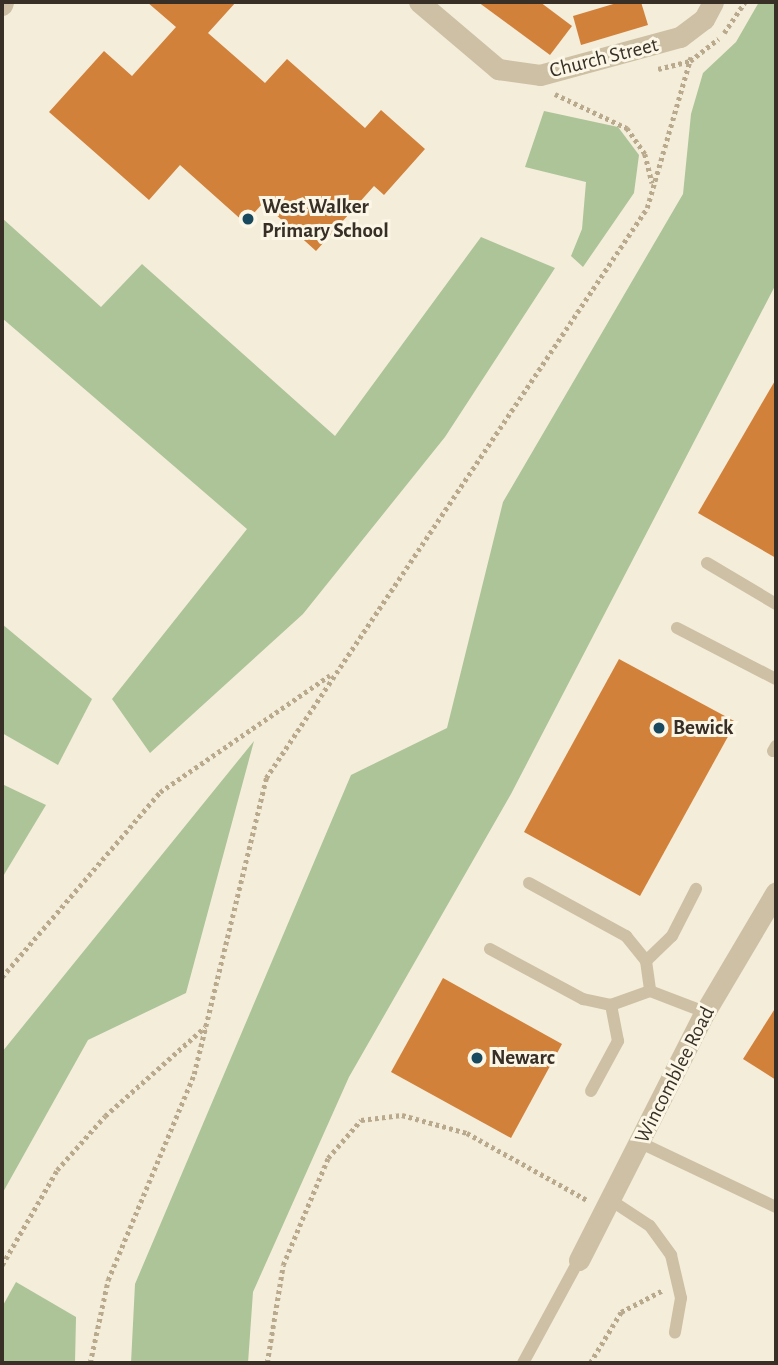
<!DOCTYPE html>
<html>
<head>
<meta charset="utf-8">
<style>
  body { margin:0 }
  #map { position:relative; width:778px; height:1365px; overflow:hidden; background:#f4edda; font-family:"Alegreya Sans",sans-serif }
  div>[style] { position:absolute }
  .green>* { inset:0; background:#acc498 }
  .building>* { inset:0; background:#d1813a }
  .path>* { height:4.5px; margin-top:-2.25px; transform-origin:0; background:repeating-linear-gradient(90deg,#b9aa8e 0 3.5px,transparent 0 7px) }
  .lane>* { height:12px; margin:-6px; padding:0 6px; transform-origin:6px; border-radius:6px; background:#cdc0a4 }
  .street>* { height:21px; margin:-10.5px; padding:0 10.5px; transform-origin:10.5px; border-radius:10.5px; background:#cdc0a4 }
  .dots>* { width:19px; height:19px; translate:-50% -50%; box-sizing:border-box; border:4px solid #fbf6e6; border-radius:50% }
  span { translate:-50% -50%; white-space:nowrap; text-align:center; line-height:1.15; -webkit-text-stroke:6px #fbf6e6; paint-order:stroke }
  .street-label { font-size:21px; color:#383027 }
  .poi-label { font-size:21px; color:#383027; font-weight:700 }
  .left { translate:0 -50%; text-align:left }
  .frame { position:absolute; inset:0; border:4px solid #383027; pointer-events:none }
</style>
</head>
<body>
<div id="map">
  <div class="green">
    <i style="clip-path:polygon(759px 2px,776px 2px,776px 284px,511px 794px,349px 1077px,253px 1292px,248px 1363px,131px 1363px,135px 1284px,351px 775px,447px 728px,503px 502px,683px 194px,691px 114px,703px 73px,736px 42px)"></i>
    <i style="clip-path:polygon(544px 111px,618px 127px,639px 155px,634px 193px,583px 267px,571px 256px,582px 229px,586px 182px,525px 167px)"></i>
    <i style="clip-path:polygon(2px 218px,101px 307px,142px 264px,335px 436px,481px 237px,555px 268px,445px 437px,303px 614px,150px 753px,112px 699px,247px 529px,2px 318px)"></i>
    <i style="clip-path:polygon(2px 624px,92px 699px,58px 765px,2px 733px)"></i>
    <i style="clip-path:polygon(254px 741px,186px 993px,88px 1040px,2px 1194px,2px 1052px)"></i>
    <i style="clip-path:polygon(2px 784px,46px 805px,2px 878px)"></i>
    <i style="clip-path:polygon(16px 1282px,76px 1317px,75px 1363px,2px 1363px,2px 1307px)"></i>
  </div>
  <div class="building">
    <i style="clip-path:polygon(147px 2px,236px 2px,208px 33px,265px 83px,287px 59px,365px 128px,381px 110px,425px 149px,384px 195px,374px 186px,316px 251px,263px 203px,245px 223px,180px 165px,149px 200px,49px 112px,104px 51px,132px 76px,176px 27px)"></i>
    <i style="clip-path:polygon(478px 2px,540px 2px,572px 26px,550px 55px)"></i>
    <i style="clip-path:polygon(620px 2px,641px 2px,648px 25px,581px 45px,573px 16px)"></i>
    <i style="clip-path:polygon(776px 379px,776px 558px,698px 513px)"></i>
    <i style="clip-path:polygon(619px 659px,736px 722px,640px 896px,524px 832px)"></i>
    <i style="clip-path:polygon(443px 978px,562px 1044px,511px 1138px,391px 1072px)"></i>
    <i style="clip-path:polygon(776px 1007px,776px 1080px,743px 1059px)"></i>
  </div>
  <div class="path">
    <i style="left:724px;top:33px;width:37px;rotate:-56deg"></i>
    <i style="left:658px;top:69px;width:33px;rotate:-14deg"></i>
    <i style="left:690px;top:61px;width:36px;rotate:-38deg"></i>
    <i style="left:555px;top:94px;width:80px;rotate:25.3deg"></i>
    <i style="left:627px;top:128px;width:32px;rotate:55deg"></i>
    <i style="left:645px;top:154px;width:30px;rotate:76deg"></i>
    <i style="left:2px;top:977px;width:243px;rotate:-49.5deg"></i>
    <i style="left:160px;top:792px;width:206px;rotate:-34.5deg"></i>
    <i style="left:2px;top:1265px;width:110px;rotate:-59.9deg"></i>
    <i style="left:57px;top:1170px;width:72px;rotate:-48.4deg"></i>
    <i style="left:105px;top:1116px;width:134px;rotate:-41.7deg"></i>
    <i style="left:90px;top:1363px;width:85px;rotate:-77.8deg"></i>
    <i style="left:108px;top:1280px;width:223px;rotate:-67.3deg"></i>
    <i style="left:194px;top:1074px;width:305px;rotate:-76.3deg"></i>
    <i style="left:266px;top:778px;width:686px;rotate:-56.24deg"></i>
    <i style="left:647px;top:208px;width:157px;rotate:-73.8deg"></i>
    <i style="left:267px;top:1363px;width:99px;rotate:-80.7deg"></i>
    <i style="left:283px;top:1265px;width:116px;rotate:-67.2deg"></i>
    <i style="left:328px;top:1158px;width:50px;rotate:-49deg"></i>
    <i style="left:361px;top:1120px;width:41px;rotate:-7deg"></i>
    <i style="left:402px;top:1115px;width:67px;rotate:15.5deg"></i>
    <i style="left:467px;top:1133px;width:137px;rotate:29.2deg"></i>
    <i style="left:590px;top:1363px;width:60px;rotate:-58.7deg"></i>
    <i style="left:621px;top:1312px;width:47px;rotate:-27.6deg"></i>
  </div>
  <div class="lane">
    <i style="left:707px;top:563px;width:80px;rotate:30.7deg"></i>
    <i style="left:677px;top:628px;width:111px;rotate:27.3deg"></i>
    <i style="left:773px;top:751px;width:6px;rotate:-59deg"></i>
    <i style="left:529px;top:883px;width:111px;rotate:28.7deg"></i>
    <i style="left:626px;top:936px;width:32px;rotate:51deg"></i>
    <i style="left:646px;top:961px;width:30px;rotate:82deg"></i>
    <i style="left:650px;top:991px;width:59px;rotate:20.9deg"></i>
    <i style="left:490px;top:949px;width:106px;rotate:28.3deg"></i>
    <i style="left:583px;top:999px;width:29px;rotate:12deg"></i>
    <i style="left:611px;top:1005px;width:41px;rotate:-19.7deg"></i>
    <i style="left:646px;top:961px;width:36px;rotate:-44deg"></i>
    <i style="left:672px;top:936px;width:53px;rotate:-62.9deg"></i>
    <i style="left:591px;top:1091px;width:57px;rotate:-61.6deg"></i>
    <i style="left:618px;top:1041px;width:37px;rotate:-101deg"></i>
    <i style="left:641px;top:1143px;width:149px;rotate:25.4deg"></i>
    <i style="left:612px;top:1201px;width:45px;rotate:33.3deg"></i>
    <i style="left:650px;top:1226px;width:36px;rotate:54deg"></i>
    <i style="left:671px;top:1255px;width:44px;rotate:76.9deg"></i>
    <i style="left:681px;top:1298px;width:35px;rotate:100deg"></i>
    <i style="left:523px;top:1363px;width:117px;rotate:-61.5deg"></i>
  </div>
  <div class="street">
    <i style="left:419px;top:2px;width:104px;rotate:40.3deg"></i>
    <i style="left:498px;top:69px;width:42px;rotate:8.1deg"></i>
    <i style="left:540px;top:75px;width:145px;rotate:-15.2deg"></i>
    <i style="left:680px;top:37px;width:30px;rotate:-37deg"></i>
    <i style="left:704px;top:19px;width:19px;rotate:-62deg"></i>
    <i style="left:2px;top:5px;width:3px;rotate:-72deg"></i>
    <i style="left:579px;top:1260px;width:278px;rotate:-63.1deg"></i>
    <i style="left:705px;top:1012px;width:139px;rotate:-59.4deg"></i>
  </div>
  <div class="dots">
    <i style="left:248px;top:219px;background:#18495e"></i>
    <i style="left:659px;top:728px;background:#18495e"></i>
    <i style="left:477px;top:1058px;background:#18495e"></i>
  </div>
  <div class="street-label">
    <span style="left:604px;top:58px;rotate:-14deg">Church Street</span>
    <span style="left:675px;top:1075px;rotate:-63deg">Wincomblee Road</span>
  </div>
  <div class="poi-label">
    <span class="left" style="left:262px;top:219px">West Walker<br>Primary School</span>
    <span class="left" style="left:673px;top:728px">Bewick</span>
    <span class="left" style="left:491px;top:1058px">Newarc</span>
  </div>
  <div class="frame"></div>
</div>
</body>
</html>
